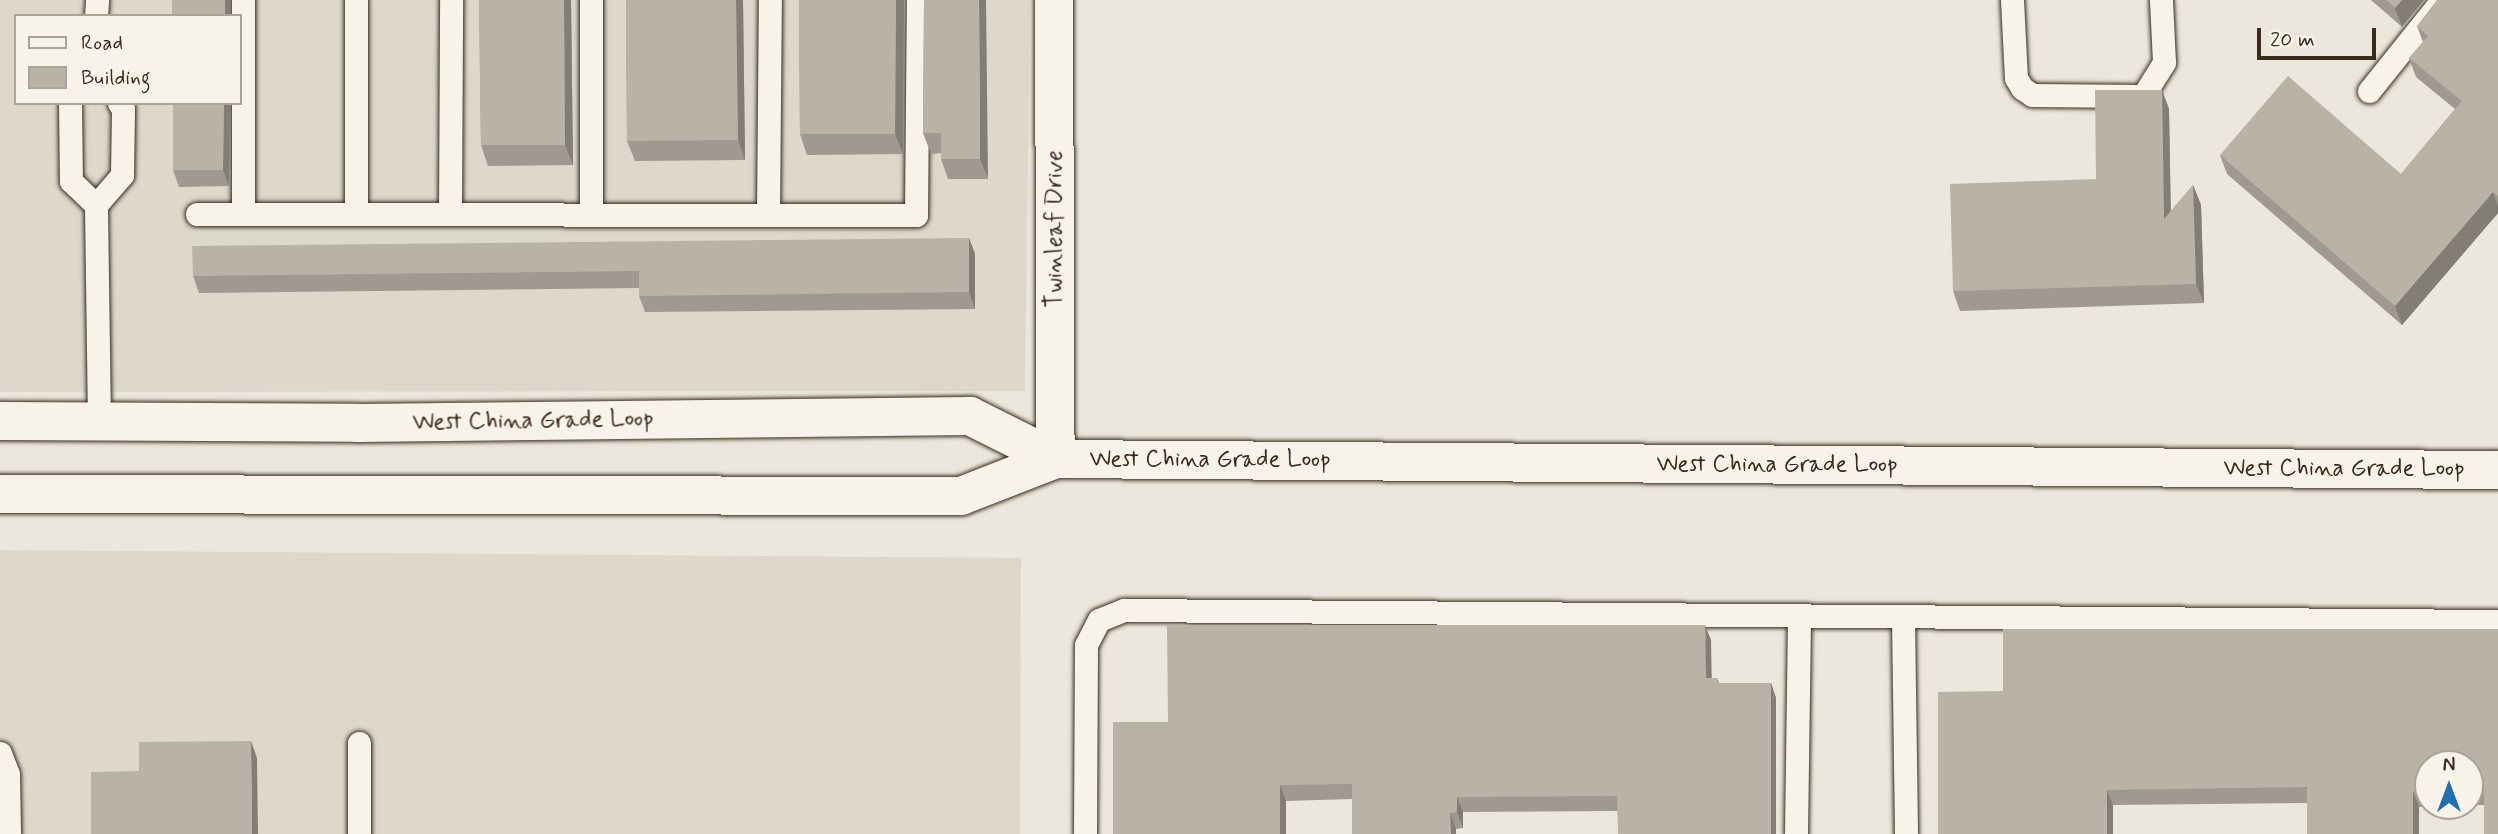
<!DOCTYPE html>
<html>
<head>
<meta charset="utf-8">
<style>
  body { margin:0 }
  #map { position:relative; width:2498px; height:834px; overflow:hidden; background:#ece7dc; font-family:Mynerve,sans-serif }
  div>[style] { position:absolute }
  .built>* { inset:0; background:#ddd7cc }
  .roads { filter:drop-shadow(0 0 2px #3b2a1e) drop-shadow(0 0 2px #3b2a1e) }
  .service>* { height:23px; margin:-11.5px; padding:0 11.5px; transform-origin:11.5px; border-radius:11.5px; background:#f7f3e8 }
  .minor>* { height:38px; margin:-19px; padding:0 19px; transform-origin:19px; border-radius:19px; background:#f7f3e8 }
  .secondary>* { height:38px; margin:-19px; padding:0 19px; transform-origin:19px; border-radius:19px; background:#f7f3e8 }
  .wall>* { inset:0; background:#a09990 }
  .shaded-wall>* { inset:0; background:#827d75 }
  .building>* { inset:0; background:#bab2a7 }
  span { translate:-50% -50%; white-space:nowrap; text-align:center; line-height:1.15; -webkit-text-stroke:5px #f7f3e8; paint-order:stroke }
  .street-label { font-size:24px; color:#3b2a1e }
  .legend { position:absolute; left:14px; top:14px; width:228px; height:91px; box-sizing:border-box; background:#f7f3e8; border:2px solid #aca397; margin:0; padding:9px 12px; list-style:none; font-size:21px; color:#3b2a1e }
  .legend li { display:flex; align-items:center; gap:14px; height:35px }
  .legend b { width:35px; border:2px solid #aca397 }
  .north { position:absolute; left:2414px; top:750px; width:70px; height:70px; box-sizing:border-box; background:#f7f3e8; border:2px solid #aca397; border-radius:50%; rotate:0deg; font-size:19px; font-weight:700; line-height:28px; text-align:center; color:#3b2a1e }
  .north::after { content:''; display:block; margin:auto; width:24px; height:32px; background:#1f6fb2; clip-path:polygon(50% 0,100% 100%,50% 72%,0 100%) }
  .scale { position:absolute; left:2257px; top:28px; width:119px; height:32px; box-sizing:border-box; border:4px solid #3b2a1e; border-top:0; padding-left:9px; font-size:21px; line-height:24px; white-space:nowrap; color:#3b2a1e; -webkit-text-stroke:5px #f7f3e8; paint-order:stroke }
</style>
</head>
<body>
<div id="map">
  <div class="built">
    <i style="clip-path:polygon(evenodd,0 0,1030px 0,1025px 391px,0 392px,0 0,16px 16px,240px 16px,240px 103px,16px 103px,16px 16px)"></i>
    <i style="clip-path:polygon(0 550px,1021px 558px,1020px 834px,0 834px)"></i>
  </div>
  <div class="roads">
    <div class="service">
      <i style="left:243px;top:0;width:214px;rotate:90deg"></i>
      <i style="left:356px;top:0;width:214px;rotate:90deg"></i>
      <i style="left:591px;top:0;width:215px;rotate:90deg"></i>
      <i style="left:2012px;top:0;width:78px;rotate:87.1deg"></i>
      <i style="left:2016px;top:78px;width:12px;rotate:59deg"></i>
      <i style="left:2022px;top:88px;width:12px;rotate:35deg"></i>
      <i style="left:2032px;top:95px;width:111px;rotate:0.5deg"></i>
      <i style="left:2143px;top:96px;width:40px;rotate:-58deg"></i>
      <i style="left:2164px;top:62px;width:62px;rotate:-92.8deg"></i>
      <i style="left:96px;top:16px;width:16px;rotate:-86deg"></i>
      <i style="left:2369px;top:91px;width:117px;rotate:-51.3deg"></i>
      <i style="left:70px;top:103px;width:78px;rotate:89.3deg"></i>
      <i style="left:71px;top:181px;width:35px;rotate:44deg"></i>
      <i style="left:197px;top:214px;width:719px;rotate:0.08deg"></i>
      <i style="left:916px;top:215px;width:215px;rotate:-89.5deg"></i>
      <i style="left:450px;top:214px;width:214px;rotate:-89.7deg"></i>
      <i style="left:768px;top:215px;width:215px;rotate:-89.5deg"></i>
      <i style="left:99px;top:422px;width:217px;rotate:-90.8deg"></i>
      <i style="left:96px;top:205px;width:40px;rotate:-49deg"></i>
      <i style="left:122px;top:175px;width:66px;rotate:-89.1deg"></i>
      <i style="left:123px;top:109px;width:7px;rotate:-124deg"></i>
      <i style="left:1903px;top:617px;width:217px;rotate:89.2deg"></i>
      <i style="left:359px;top:743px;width:91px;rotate:90deg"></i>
      <i style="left:0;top:753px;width:22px;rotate:69deg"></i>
      <i style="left:8px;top:774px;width:60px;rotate:89deg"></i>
      <i style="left:1085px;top:834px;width:189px;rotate:-89.7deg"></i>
      <i style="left:1086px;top:645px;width:28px;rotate:-63deg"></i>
      <i style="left:1099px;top:620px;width:27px;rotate:-22deg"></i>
      <i style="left:1124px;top:610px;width:1374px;rotate:0.46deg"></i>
      <i style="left:1796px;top:834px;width:217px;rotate:-89.2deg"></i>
    </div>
    <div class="minor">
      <i style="left:1054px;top:0;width:459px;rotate:89.8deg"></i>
    </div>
    <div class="secondary">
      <i style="left:0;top:421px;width:358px;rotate:0.3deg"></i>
      <i style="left:358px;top:423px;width:612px;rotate:-0.66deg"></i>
      <i style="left:970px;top:416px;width:96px;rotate:26.6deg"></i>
      <i style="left:0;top:494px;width:961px;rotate:0.12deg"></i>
      <i style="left:961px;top:496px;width:102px;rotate:-21.3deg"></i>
      <i style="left:1056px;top:459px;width:1442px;rotate:0.44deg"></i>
    </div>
  </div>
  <div class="wall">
    <i style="clip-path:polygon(479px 0,571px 0,573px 165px,488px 166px,481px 145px)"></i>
    <i style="clip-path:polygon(626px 0,743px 0,745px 160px,635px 161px,627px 141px)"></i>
    <i style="clip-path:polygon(799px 0,904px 0,903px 154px,807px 155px,800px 134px)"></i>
    <i style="clip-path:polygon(924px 0,988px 179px,948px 179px,941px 159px,941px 153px,931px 154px,923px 133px)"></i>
    <i style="clip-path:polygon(2371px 0,2424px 0,2402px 27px)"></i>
    <i style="clip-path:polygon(2498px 0,2498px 213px,2402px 325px,2227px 174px,2220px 155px,2401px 174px,2455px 109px,2416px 77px,2409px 58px,2423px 42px,2417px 26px)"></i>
    <i style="clip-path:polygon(2162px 90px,2169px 109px,2171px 211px,2193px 185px,2201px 205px,2204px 303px,1960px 311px,1953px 291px,2096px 179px)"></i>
    <i style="clip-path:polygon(230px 103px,229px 186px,179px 187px,173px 170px)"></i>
    <i style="clip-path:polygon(969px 238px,975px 254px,975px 309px,645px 312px,639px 296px,639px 288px,199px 293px,193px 276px)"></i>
    <i style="clip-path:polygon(2498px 629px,2484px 805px,2470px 805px,2470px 764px,2428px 764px,2428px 806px,2443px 806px,2419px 807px,2419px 834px,2307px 803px,2113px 805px,2113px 834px,2003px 691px)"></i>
    <i style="clip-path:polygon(1711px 640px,1711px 678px,1717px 678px,1719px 683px,1771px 683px,1776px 698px,1776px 834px,1617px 811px,1463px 812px,1463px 828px,1456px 829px,1456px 834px,1352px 834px,1352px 799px,1286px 801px,1286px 834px,1168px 722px)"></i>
  </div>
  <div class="shaded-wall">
    <i style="clip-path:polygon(225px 0,231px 0,231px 16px,225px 16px)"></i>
    <i style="clip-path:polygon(564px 0,571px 0,573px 165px,565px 145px)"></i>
    <i style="clip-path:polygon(736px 0,743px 0,745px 160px,738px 140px)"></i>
    <i style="clip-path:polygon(896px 0,904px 0,903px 154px,895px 134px)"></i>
    <i style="clip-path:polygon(979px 0,986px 0,988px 179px,980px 159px)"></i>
    <i style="clip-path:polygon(2402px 0,2424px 0,2402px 27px,2395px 8px)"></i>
    <i style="clip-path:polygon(2162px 90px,2169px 109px,2171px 239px,2164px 219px)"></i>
    <i style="clip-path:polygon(224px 103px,230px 103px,229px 186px,223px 170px)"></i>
    <i style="clip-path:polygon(2193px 185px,2201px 205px,2204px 303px,2196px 284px)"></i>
    <i style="clip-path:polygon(2493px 192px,2498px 206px,2498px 213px,2402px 325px,2395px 306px)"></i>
    <i style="clip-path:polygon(969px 238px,975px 254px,975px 309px,969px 292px)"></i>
    <i style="clip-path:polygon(1705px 625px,1711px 640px,1712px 694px,1706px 678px)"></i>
    <i style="clip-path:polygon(1771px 683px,1776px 698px,1776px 834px,1771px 834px)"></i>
    <i style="clip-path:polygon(251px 741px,257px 758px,258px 834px,252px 834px)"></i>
    <i style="clip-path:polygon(1280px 785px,1286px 801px,1286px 834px,1280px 834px)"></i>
    <i style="clip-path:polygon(2107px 790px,2113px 805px,2113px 834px,2107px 834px)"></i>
    <i style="clip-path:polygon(2413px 791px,2419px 807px,2419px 834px,2413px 834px)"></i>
    <i style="clip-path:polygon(1457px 797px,1463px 812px,1463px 828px,1457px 812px)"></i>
    <i style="clip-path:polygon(1450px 813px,1456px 829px,1456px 834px,1451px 834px)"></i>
  </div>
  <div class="building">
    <i style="clip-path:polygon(172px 0,225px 0,225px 16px,172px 16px)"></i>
    <i style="clip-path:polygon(479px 0,564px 0,565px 145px,481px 145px)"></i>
    <i style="clip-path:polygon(626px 0,736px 0,738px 140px,627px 141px)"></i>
    <i style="clip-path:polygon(799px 0,896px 0,895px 134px,800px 134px)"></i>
    <i style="clip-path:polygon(924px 0,979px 0,980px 159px,941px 159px,941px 133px,923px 133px)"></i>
    <i style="clip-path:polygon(2386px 0,2402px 0,2395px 8px)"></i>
    <i style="clip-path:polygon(2437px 0,2498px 0,2498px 196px,2493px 192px,2395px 306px,2220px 155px,2288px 76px,2401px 174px,2462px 101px,2409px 58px,2428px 36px,2417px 26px)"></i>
    <i style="clip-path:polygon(2095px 90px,2162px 90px,2164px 219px,2193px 185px,2196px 284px,1953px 291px,1950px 184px,2096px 179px)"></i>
    <i style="clip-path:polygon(173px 103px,224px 103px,223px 170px,173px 170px)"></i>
    <i style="clip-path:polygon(969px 238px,969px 292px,639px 296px,639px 271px,193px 276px,192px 246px)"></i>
    <i style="clip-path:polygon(1167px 625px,1705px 625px,1706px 678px,1717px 678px,1717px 683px,1771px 683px,1771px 834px,1618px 834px,1617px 796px,1457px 797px,1457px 812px,1450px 813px,1451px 834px,1352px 834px,1352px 784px,1280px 785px,1280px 834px,1113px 834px,1113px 722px,1168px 722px)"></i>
    <i style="clip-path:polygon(2003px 629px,2498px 629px,2498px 834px,2484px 834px,2484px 789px,2470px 789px,2470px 764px,2428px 764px,2428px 790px,2413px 791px,2413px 834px,2307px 834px,2307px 787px,2107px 790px,2107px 834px,1938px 834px,1938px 692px,2003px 691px)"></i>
    <i style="clip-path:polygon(251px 741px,252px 834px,91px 834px,91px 772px,139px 771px,139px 742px)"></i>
  </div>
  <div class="street-label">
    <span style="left:1055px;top:229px;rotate:-90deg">Twinleaf Drive</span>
    <span style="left:533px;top:421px;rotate:-1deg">West China Grade Loop</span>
    <span style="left:1210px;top:460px">West China Grade Loop</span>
    <span style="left:1777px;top:465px">West China Grade Loop</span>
    <span style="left:2344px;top:469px">West China Grade Loop</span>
  </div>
  <ul class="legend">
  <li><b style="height:9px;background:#f7f3e8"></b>Road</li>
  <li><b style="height:19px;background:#bab2a7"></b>Building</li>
  </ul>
  <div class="north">N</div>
  <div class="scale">20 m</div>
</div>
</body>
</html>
